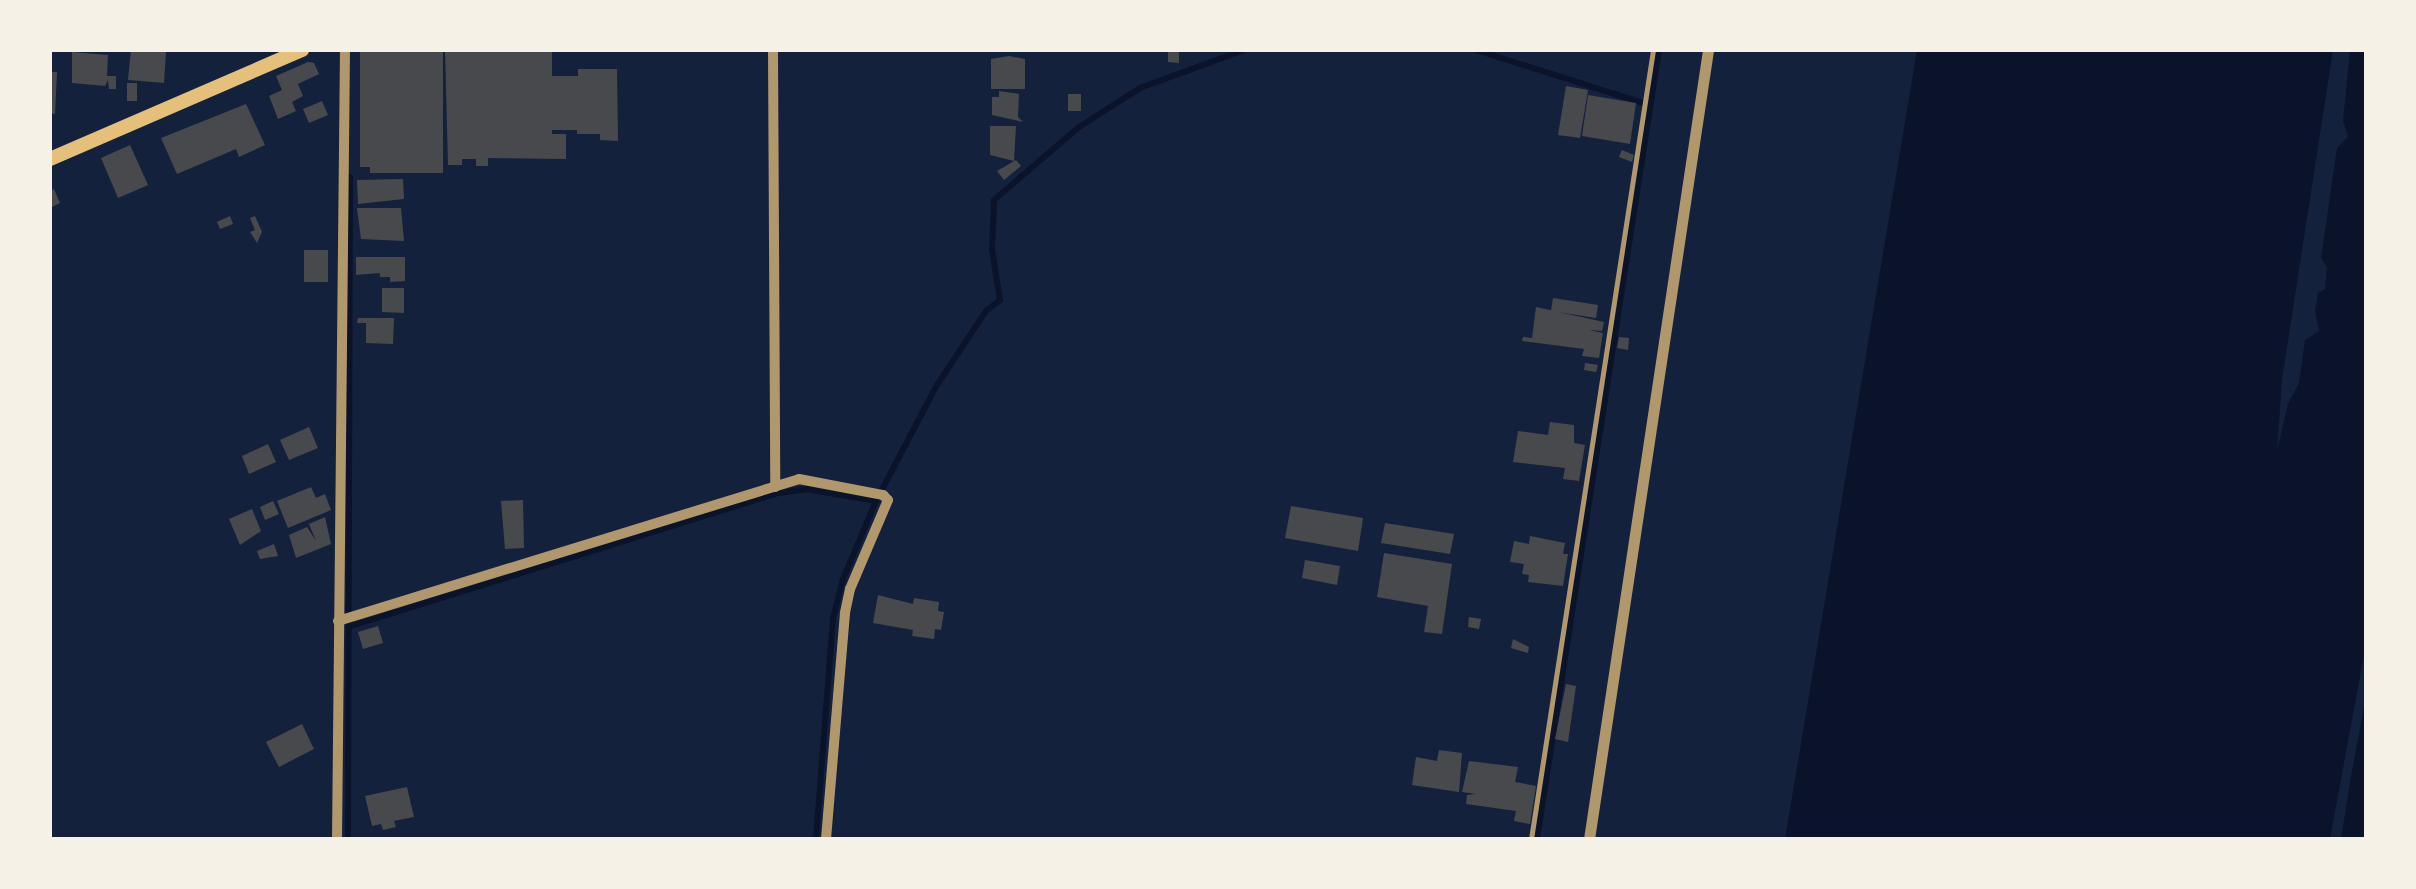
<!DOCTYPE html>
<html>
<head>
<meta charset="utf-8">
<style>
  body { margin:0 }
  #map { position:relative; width:2416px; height:889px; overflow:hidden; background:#14213d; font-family:"Times New Roman",serif }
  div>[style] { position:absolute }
  .water>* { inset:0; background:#0b132b }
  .stream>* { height:6px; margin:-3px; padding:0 3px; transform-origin:3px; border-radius:3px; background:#0b132b }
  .building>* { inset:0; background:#48494c }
  .service>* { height:5px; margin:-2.5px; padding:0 2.5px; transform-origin:2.5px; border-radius:2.5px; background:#b1986c }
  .minor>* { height:10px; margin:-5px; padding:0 5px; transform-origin:5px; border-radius:5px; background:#b1986c }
  .tertiary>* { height:11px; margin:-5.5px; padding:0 5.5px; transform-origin:5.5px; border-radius:5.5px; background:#b1986c }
  .secondary>* { height:14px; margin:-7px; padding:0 7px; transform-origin:7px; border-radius:7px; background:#e5c07b }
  span { translate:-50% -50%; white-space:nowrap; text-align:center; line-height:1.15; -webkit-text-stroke:10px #f6f1e7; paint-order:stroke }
  .frame { position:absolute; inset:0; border:52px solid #f6f1e7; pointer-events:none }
</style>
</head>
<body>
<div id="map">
  <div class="water">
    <i style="clip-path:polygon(1917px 50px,2333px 50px,2282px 380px,2277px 451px,2288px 404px,2299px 383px,2305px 340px,2319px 331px,2315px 311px,2318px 293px,2325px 289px,2327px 267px,2321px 258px,2337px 148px,2348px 136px,2343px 121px,2350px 50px,2366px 50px,2366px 644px,2330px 839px,1785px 839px)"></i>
    <i style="clip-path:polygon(2366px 696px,2366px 839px,2341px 839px,2350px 782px)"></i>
  </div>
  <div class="stream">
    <i style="left:1476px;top:50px;width:178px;rotate:17.6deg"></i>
    <i style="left:348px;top:627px;width:451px;rotate:-17.3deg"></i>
    <i style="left:779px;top:493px;width:27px;rotate:-8deg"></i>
    <i style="left:806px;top:489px;width:71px;rotate:9.7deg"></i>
    <i style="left:348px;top:839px;width:662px;rotate:-89.83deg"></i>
    <i style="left:816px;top:839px;width:222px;rotate:-85.6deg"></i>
    <i style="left:833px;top:618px;width:40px;rotate:-75.6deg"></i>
    <i style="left:843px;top:579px;width:85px;rotate:-67.1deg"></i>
    <i style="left:876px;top:501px;width:131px;rotate:-62.3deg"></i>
    <i style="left:937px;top:385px;width:89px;rotate:-56.5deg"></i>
    <i style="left:986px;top:311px;width:18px;rotate:-38deg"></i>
    <i style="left:1000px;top:300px;width:51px;rotate:-99.1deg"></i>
    <i style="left:992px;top:250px;width:50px;rotate:-87.7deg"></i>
    <i style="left:994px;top:200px;width:112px;rotate:-40.7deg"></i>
    <i style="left:1079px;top:127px;width:72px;rotate:-32.6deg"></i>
    <i style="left:1140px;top:88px;width:111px;rotate:-20.1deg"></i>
    <i style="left:1537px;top:839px;width:798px;rotate:-81.21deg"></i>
  </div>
  <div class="building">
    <i style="clip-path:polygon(131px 50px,166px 52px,164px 83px,128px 80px)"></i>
    <i style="clip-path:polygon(360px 50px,443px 50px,443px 173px,370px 173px,370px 167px,360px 167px)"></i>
    <i style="clip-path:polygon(445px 50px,552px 50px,552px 76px,578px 76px,578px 69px,617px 69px,618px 141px,600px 140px,600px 134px,577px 134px,577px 130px,552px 130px,552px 134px,566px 134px,566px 159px,488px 158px,488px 166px,476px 166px,476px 159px,462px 159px,462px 165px,448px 165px)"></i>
    <i style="clip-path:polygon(1168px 51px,1179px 51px,1179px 63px,1168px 62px)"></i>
    <i style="clip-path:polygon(72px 52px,108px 55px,107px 76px,116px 76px,116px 89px,109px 89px,108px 80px,105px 86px,72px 83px)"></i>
    <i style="clip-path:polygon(1009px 56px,1025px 59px,1025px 89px,991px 89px,991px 59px)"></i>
    <i style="clip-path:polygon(308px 62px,314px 63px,319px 74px,298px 84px,303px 96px,292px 102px,296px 111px,278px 119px,269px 96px,282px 90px,276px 76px)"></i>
    <i style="clip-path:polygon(50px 72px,57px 72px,55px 114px,50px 113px)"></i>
    <i style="clip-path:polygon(127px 83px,137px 83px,137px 101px,127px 101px)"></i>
    <i style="clip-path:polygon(1566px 86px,1588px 90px,1580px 138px,1558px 135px)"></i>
    <i style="clip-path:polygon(999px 91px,1019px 94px,1018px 117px,1023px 122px,992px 115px,992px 97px,999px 97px)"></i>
    <i style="clip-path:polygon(1068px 94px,1081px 94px,1081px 111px,1068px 111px)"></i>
    <i style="clip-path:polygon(1588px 95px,1636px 103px,1630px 144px,1582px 136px)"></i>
    <i style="clip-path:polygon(322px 101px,328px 115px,309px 123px,303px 109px)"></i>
    <i style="clip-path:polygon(246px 104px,265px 145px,239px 157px,236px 149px,177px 174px,161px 138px)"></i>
    <i style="clip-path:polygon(990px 126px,1016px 126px,1014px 161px,990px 155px)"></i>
    <i style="clip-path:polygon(130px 145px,148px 185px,118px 198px,101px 158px)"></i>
    <i style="clip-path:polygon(1622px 150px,1634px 155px,1632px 162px,1619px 157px)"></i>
    <i style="clip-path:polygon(1016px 160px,1021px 166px,1004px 180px,997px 171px)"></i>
    <i style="clip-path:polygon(403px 179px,404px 199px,358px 204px,357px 180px)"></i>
    <i style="clip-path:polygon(54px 189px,60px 203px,50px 208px,50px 191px)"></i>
    <i style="clip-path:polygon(357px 208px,401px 208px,404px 241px,361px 239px)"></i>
    <i style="clip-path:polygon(230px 216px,233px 224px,220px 229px,217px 222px)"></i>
    <i style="clip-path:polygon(255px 216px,262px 232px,257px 243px,250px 232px,255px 230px,250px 218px)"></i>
    <i style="clip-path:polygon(304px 250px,328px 250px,328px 282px,304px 282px)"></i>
    <i style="clip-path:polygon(356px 257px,405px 257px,405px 281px,390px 282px,390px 277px,380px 277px,380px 273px,356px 275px)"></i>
    <i style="clip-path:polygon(382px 288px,404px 288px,404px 313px,382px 312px)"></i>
    <i style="clip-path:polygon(1553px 298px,1598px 305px,1596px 318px,1551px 311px)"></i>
    <i style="clip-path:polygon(1536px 307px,1604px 322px,1602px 331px,1589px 330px,1603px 333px,1599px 358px,1582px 356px,1584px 349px,1522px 341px,1523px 337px,1532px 338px)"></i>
    <i style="clip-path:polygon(358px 318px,394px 318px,393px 344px,366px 343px,366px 323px,357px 323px)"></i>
    <i style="clip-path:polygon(1619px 337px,1629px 338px,1628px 350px,1617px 348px)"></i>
    <i style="clip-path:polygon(1585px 363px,1598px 365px,1596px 372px,1584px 370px)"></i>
    <i style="clip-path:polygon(1550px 422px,1574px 425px,1574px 443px,1585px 445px,1579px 481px,1563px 479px,1565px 468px,1513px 462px,1518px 431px,1548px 435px)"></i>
    <i style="clip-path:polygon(309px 427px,318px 448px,289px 460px,280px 440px)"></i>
    <i style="clip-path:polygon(268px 444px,276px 462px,249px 474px,242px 456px)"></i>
    <i style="clip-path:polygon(311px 487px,316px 498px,325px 494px,331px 510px,288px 528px,277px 501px)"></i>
    <i style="clip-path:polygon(523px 500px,524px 548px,505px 549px,501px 501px)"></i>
    <i style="clip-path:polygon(273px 501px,279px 514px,265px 520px,260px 507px)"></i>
    <i style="clip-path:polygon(1291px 506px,1363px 518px,1358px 551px,1285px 538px)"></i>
    <i style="clip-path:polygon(252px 509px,261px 531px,240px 545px,229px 519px)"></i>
    <i style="clip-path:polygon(325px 517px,331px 544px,296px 558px,289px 535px,307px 527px,316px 541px,309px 524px)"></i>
    <i style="clip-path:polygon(1385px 523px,1454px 534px,1450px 554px,1381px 543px)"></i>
    <i style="clip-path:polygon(1530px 536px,1565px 543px,1563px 554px,1568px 554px,1563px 586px,1528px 582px,1529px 575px,1522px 574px,1524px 564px,1510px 562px,1514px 541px,1529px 544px)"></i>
    <i style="clip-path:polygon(274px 544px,278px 556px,260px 559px,257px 551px)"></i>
    <i style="clip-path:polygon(1384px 553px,1452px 564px,1442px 634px,1424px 632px,1428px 606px,1377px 597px)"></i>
    <i style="clip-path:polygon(1305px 560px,1340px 566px,1337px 585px,1302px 578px)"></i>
    <i style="clip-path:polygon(878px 595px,913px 604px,914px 598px,939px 602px,938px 611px,944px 612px,941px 630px,935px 629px,934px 639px,912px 636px,913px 630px,873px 623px)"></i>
    <i style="clip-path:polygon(1469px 617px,1481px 619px,1479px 629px,1468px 627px)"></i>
    <i style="clip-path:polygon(378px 626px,383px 643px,363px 649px,358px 632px)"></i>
    <i style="clip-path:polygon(1513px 639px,1529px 647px,1528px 653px,1511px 648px)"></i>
    <i style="clip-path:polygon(1566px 684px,1576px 686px,1568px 742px,1555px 739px)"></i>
    <i style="clip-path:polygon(302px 724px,314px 749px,279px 767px,266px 742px)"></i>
    <i style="clip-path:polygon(1439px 750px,1462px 753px,1459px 792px,1412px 785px,1416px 757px,1437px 761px)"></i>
    <i style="clip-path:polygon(1469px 761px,1518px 767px,1515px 782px,1536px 786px,1530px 824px,1514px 821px,1516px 811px,1466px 804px,1467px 795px,1476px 794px,1462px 792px)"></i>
    <i style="clip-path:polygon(407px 787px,414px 817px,394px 821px,396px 827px,383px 830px,381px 824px,372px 826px,365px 796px)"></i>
  </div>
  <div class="service">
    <i style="left:1531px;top:839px;width:798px;rotate:-81.21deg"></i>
  </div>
  <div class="minor">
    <i style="left:773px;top:50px;width:437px;rotate:89.7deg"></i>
    <i style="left:338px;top:621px;width:482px;rotate:-17.1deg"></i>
    <i style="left:799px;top:479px;width:86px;rotate:10.8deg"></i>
    <i style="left:883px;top:495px;width:7px;rotate:45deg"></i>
    <i style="left:888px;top:500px;width:97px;rotate:113.1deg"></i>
    <i style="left:850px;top:589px;width:25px;rotate:102deg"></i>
    <i style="left:845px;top:613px;width:227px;rotate:94.8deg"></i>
    <i style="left:337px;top:839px;width:789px;rotate:-89.42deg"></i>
  </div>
  <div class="tertiary">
    <i style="left:1589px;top:839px;width:798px;rotate:-81.42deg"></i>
  </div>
  <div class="secondary">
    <i style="left:50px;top:159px;width:275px;rotate:-23.4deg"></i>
  </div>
  <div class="frame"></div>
</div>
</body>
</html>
